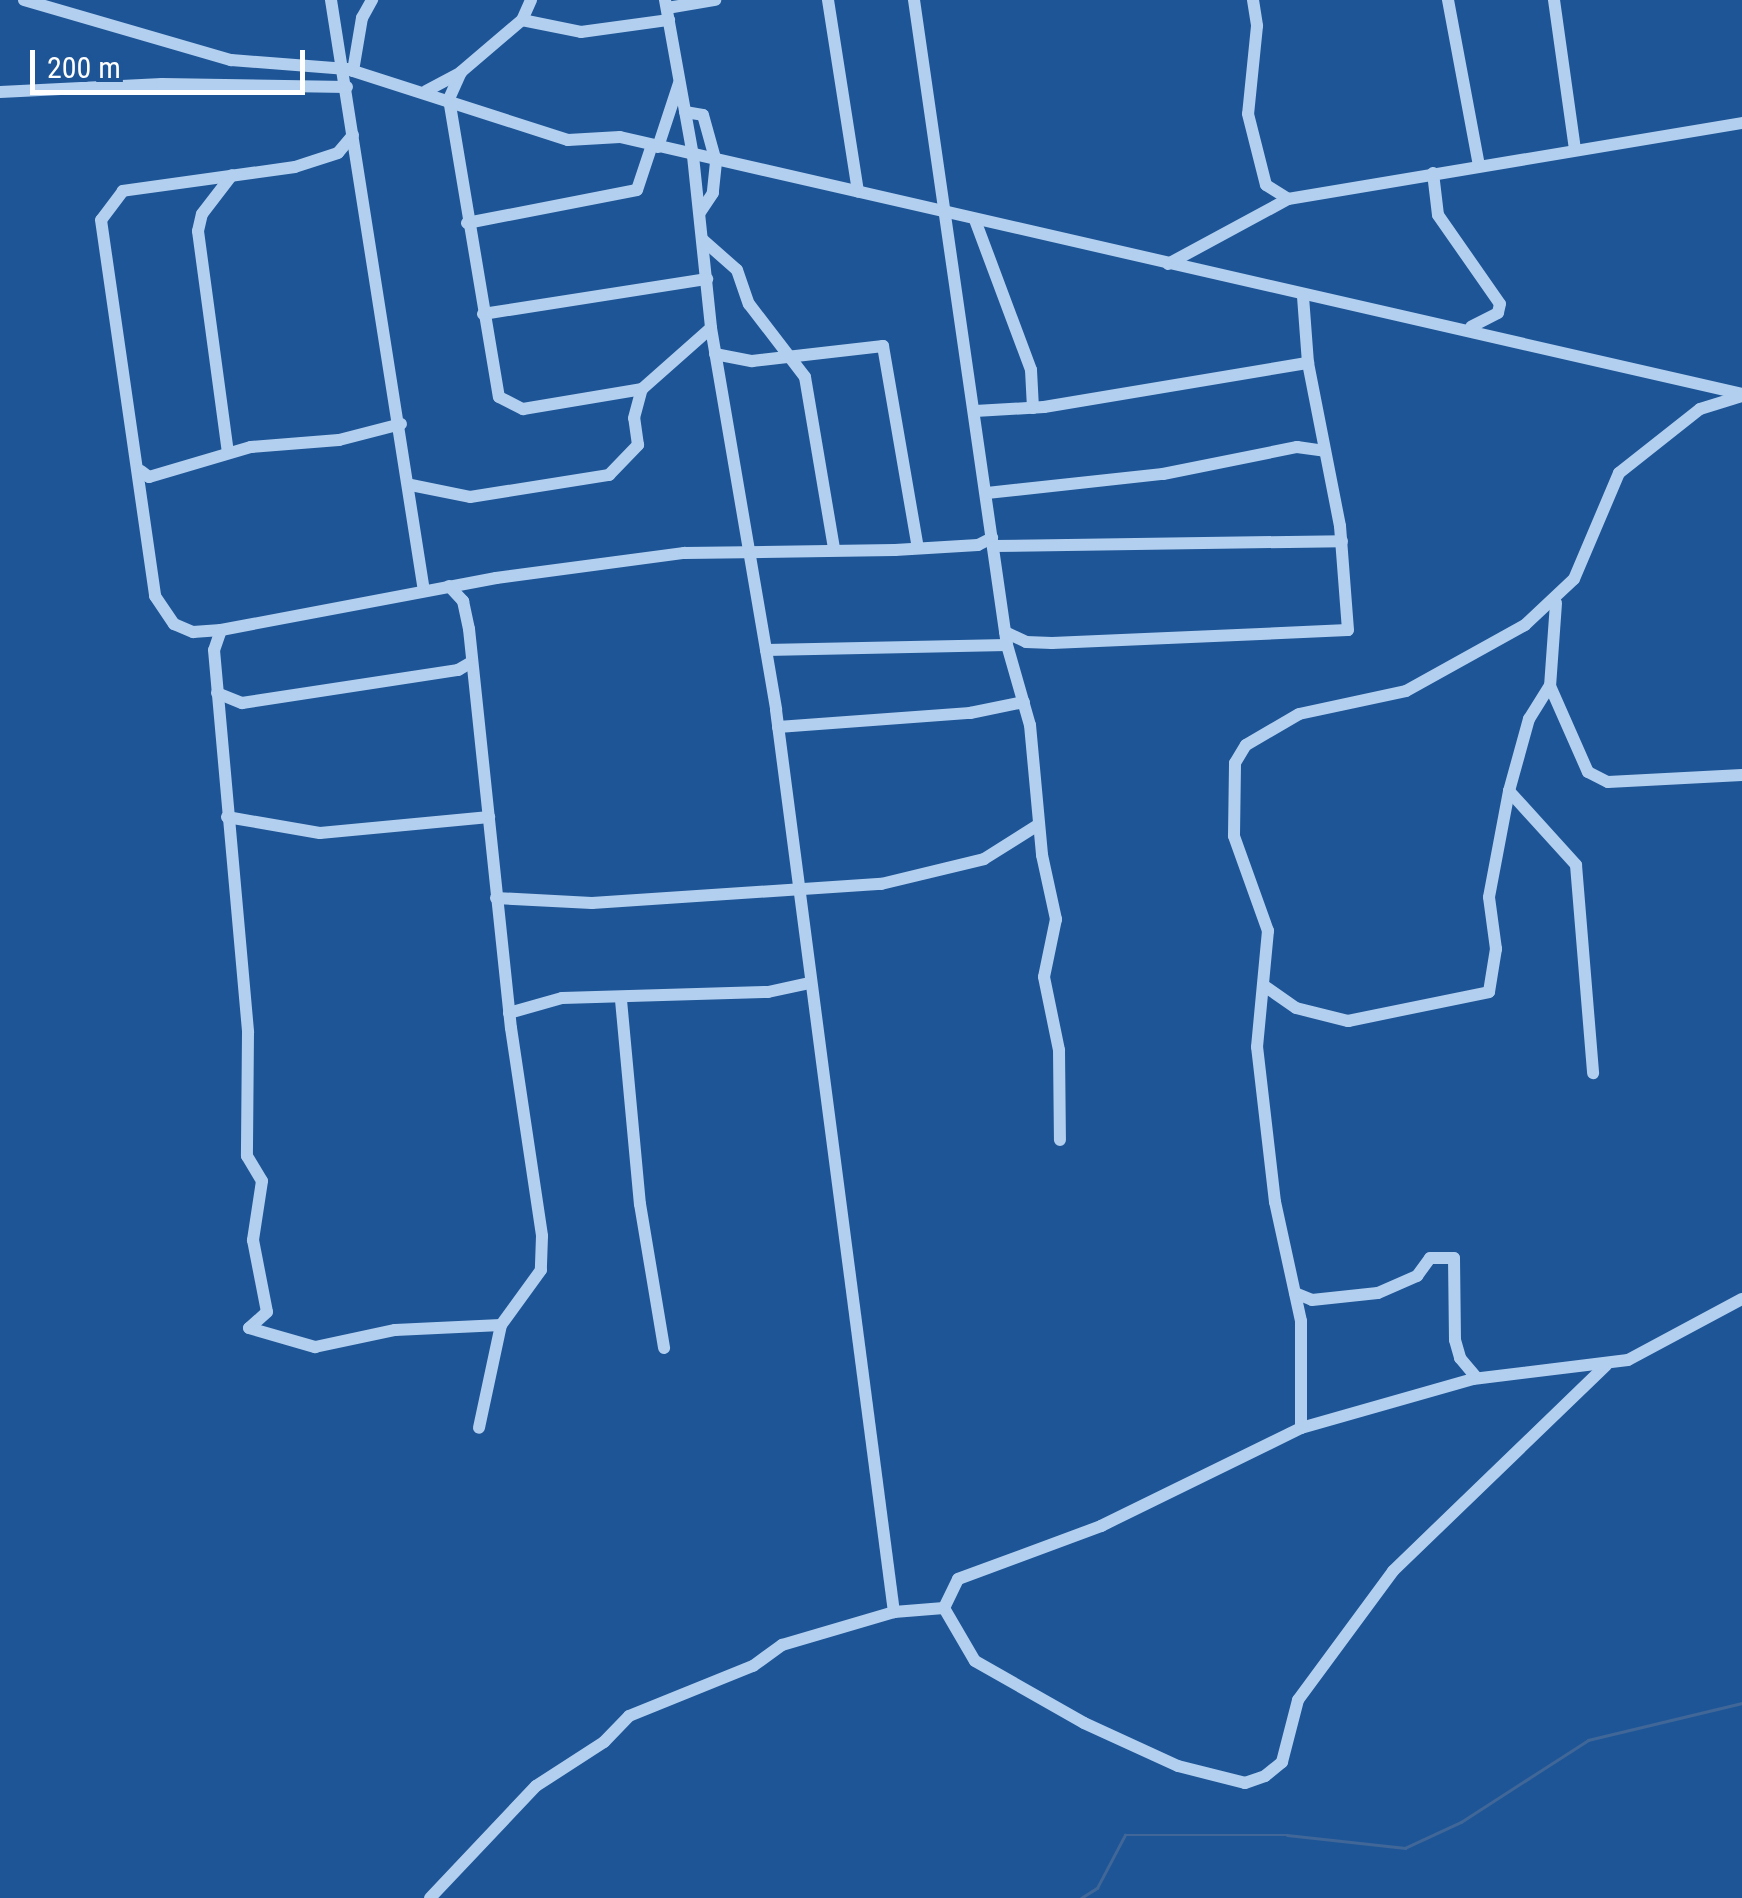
<!DOCTYPE html>
<html>
<head>
<meta charset="utf-8">
<style>
  body { margin:0 }
  #map { position:relative; width:1742px; height:1898px; overflow:hidden; background:#1d5597; font-family:"Roboto Condensed",sans-serif }
  div>[style] { position:absolute }
  .stream>* { height:2.5px; margin:-1.25px; padding:0 1.25px; transform-origin:1.25px; border-radius:1.25px; background:#406797 }
  .minor>* { height:12px; margin:-6px; padding:0 6px; transform-origin:6px; border-radius:6px; background:#b2cfef }
  span { translate:-50% -50%; white-space:nowrap; text-align:center; line-height:1.15; -webkit-text-stroke:9px #1d5597; paint-order:stroke }
  .scale { position:absolute; left:30px; top:50px; width:275px; height:45px; box-sizing:border-box; border:5px solid #fff; border-top:0; padding-left:12px; font-size:30px; line-height:35px; white-space:nowrap; color:#fff; -webkit-text-stroke:8px #1d5597; paint-order:stroke }
</style>
</head>
<body>
<div id="map">
  <div class="stream">
    <i style="left:1081px;top:1898px;width:19px;rotate:-32deg"></i>
    <i style="left:1097px;top:1888px;width:60px;rotate:-62.2deg"></i>
    <i style="left:1125px;top:1835px;width:162px"></i>
    <i style="left:1287px;top:1835px;width:119px;rotate:6.3deg"></i>
    <i style="left:1405px;top:1848px;width:62px;rotate:-24.9deg"></i>
    <i style="left:1461px;top:1822px;width:151px;rotate:-32.8deg"></i>
    <i style="left:1588px;top:1740px;width:158px;rotate:-13.5deg"></i>
  </div>
  <div class="minor">
    <i style="left:24px;top:0;width:216px;rotate:16.2deg"></i>
    <i style="left:231px;top:60px;width:116px;rotate:4.4deg"></i>
    <i style="left:347px;top:69px;width:232px;rotate:17.8deg"></i>
    <i style="left:568px;top:140px;width:52px;rotate:-3.3deg"></i>
    <i style="left:620px;top:137px;width:1151px;rotate:12.9deg"></i>
    <i style="left:331px;top:0;width:598px;rotate:81.06deg"></i>
    <i style="left:531px;top:0;width:22px;rotate:114deg"></i>
    <i style="left:522px;top:20px;width:80px;rotate:139.6deg"></i>
    <i style="left:461px;top:72px;width:30px;rotate:114deg"></i>
    <i style="left:449px;top:99px;width:302px;rotate:80.5deg"></i>
    <i style="left:499px;top:397px;width:27px;rotate:27deg"></i>
    <i style="left:523px;top:409px;width:121px;rotate:-9.5deg"></i>
    <i style="left:642px;top:389px;width:92px;rotate:-41.5deg"></i>
    <i style="left:665px;top:0;width:158px;rotate:79.8deg"></i>
    <i style="left:693px;top:156px;width:173px;rotate:84deg"></i>
    <i style="left:711px;top:328px;width:387px;rotate:80.3deg"></i>
    <i style="left:776px;top:710px;width:910px;rotate:82.55deg"></i>
    <i style="left:828px;top:0;width:194px;rotate:81.1deg"></i>
    <i style="left:914px;top:0;width:652px;rotate:81.8deg"></i>
    <i style="left:1007px;top:645px;width:83px;rotate:74deg"></i>
    <i style="left:1030px;top:725px;width:131px;rotate:84.7deg"></i>
    <i style="left:1042px;top:855px;width:66px;rotate:77.7deg"></i>
    <i style="left:1056px;top:919px;width:59px;rotate:101.7deg"></i>
    <i style="left:1044px;top:977px;width:75px;rotate:78.4deg"></i>
    <i style="left:1059px;top:1050px;width:90px;rotate:89.4deg"></i>
    <i style="left:1253px;top:0;width:26px;rotate:81deg"></i>
    <i style="left:1257px;top:26px;width:88px;rotate:95.8deg"></i>
    <i style="left:1248px;top:114px;width:73px;rotate:75.8deg"></i>
    <i style="left:1266px;top:185px;width:26px;rotate:32deg"></i>
    <i style="left:1448px;top:0;width:168px;rotate:79.4deg"></i>
    <i style="left:1554px;top:0;width:150px;rotate:82deg"></i>
    <i style="left:667px;top:8px;width:49px;rotate:-9.5deg"></i>
    <i style="left:522px;top:20px;width:60px;rotate:11.5deg"></i>
    <i style="left:581px;top:32px;width:89px;rotate:-7.8deg"></i>
    <i style="left:353px;top:71px;width:54px;rotate:-80.4deg"></i>
    <i style="left:362px;top:18px;width:21px;rotate:-61deg"></i>
    <i style="left:426px;top:91px;width:40px;rotate:-28deg"></i>
    <i style="left:0;top:92px;width:162px;rotate:-2.8deg"></i>
    <i style="left:162px;top:84px;width:185px;rotate:0.9deg"></i>
    <i style="left:685px;top:112px;width:18px;rotate:9deg"></i>
    <i style="left:703px;top:115px;width:49px;rotate:74.5deg"></i>
    <i style="left:716px;top:162px;width:31px;rotate:96deg"></i>
    <i style="left:713px;top:193px;width:23px;rotate:124deg"></i>
    <i style="left:353px;top:135px;width:23px;rotate:130deg"></i>
    <i style="left:338px;top:153px;width:45px;rotate:162deg"></i>
    <i style="left:295px;top:167px;width:174px;rotate:172.1deg"></i>
    <i style="left:123px;top:191px;width:36px;rotate:127deg"></i>
    <i style="left:101px;top:220px;width:380px;rotate:81.8deg"></i>
    <i style="left:155px;top:596px;width:34px;rotate:56deg"></i>
    <i style="left:174px;top:624px;width:21px;rotate:23deg"></i>
    <i style="left:193px;top:632px;width:28px;rotate:-4deg"></i>
    <i style="left:221px;top:630px;width:280px;rotate:-10.7deg"></i>
    <i style="left:496px;top:578px;width:190px;rotate:-7.6deg"></i>
    <i style="left:684px;top:553px;width:211px;rotate:-0.8deg"></i>
    <i style="left:895px;top:550px;width:83px;rotate:-3.4deg"></i>
    <i style="left:978px;top:545px;width:16px;rotate:-27deg"></i>
    <i style="left:658px;top:147px;width:67px;rotate:-71.8deg"></i>
    <i style="left:1433px;top:173px;width:42px;rotate:83.2deg"></i>
    <i style="left:1438px;top:215px;width:108px;rotate:55.1deg"></i>
    <i style="left:1500px;top:304px;width:9px;rotate:103deg"></i>
    <i style="left:1498px;top:313px;width:30px;rotate:153deg"></i>
    <i style="left:975px;top:220px;width:160px;rotate:69.5deg"></i>
    <i style="left:1031px;top:370px;width:38px;rotate:87deg"></i>
    <i style="left:467px;top:223px;width:173px;rotate:-11deg"></i>
    <i style="left:637px;top:190px;width:47px;rotate:-71.6deg"></i>
    <i style="left:703px;top:240px;width:45px;rotate:41.4deg"></i>
    <i style="left:737px;top:270px;width:36px;rotate:71deg"></i>
    <i style="left:749px;top:304px;width:92px;rotate:52.5deg"></i>
    <i style="left:805px;top:377px;width:174px;rotate:80.4deg"></i>
    <i style="left:1168px;top:264px;width:136px;rotate:-28.4deg"></i>
    <i style="left:1288px;top:199px;width:460px;rotate:-9.5deg"></i>
    <i style="left:483px;top:314px;width:227px;rotate:-8.9deg"></i>
    <i style="left:715px;top:354px;width:38px;rotate:11deg"></i>
    <i style="left:752px;top:361px;width:132px;rotate:-6.5deg"></i>
    <i style="left:883px;top:346px;width:205px;rotate:80.2deg"></i>
    <i style="left:975px;top:411px;width:69px;rotate:-3.3deg"></i>
    <i style="left:1044px;top:407px;width:268px;rotate:-9.5deg"></i>
    <i style="left:228px;top:453px;width:224px;rotate:-97.7deg"></i>
    <i style="left:198px;top:231px;width:17px;rotate:-77deg"></i>
    <i style="left:202px;top:214px;width:49px;rotate:-52.4deg"></i>
    <i style="left:141px;top:471px;width:10px;rotate:37deg"></i>
    <i style="left:149px;top:477px;width:106px;rotate:-16.4deg"></i>
    <i style="left:251px;top:447px;width:88px;rotate:-4.5deg"></i>
    <i style="left:339px;top:440px;width:64px;rotate:-14.5deg"></i>
    <i style="left:411px;top:485px;width:60px;rotate:11.5deg"></i>
    <i style="left:470px;top:497px;width:141px;rotate:-9deg"></i>
    <i style="left:609px;top:475px;width:42px;rotate:-46deg"></i>
    <i style="left:638px;top:445px;width:27px;rotate:-98deg"></i>
    <i style="left:634px;top:418px;width:30px;rotate:-75deg"></i>
    <i style="left:987px;top:493px;width:177px;rotate:-6.2deg"></i>
    <i style="left:1163px;top:474px;width:137px;rotate:-11.4deg"></i>
    <i style="left:1297px;top:447px;width:28px;rotate:8deg"></i>
    <i style="left:993px;top:546px;width:349px;rotate:-0.8deg"></i>
    <i style="left:449px;top:586px;width:21px;rotate:47deg"></i>
    <i style="left:463px;top:601px;width:29px;rotate:78deg"></i>
    <i style="left:469px;top:629px;width:401px;rotate:84deg"></i>
    <i style="left:511px;top:1028px;width:210px;rotate:81.5deg"></i>
    <i style="left:542px;top:1236px;width:34px;rotate:92deg"></i>
    <i style="left:541px;top:1270px;width:68px;rotate:126deg"></i>
    <i style="left:501px;top:1325px;width:105px;rotate:102.1deg"></i>
    <i style="left:1556px;top:603px;width:83px;rotate:94.1deg"></i>
    <i style="left:1550px;top:686px;width:94px;rotate:66.2deg"></i>
    <i style="left:1588px;top:772px;width:22px;rotate:27deg"></i>
    <i style="left:1608px;top:782px;width:134px;rotate:-3deg"></i>
    <i style="left:221px;top:630px;width:21px;rotate:109deg"></i>
    <i style="left:214px;top:650px;width:384px;rotate:84.9deg"></i>
    <i style="left:248px;top:1032px;width:124px;rotate:90.5deg"></i>
    <i style="left:247px;top:1156px;width:29px;rotate:59deg"></i>
    <i style="left:262px;top:1181px;width:60px;rotate:98.7deg"></i>
    <i style="left:253px;top:1240px;width:73px;rotate:79deg"></i>
    <i style="left:267px;top:1312px;width:24px;rotate:138deg"></i>
    <i style="left:249px;top:1328px;width:69px;rotate:16.1deg"></i>
    <i style="left:315px;top:1347px;width:82px;rotate:-12deg"></i>
    <i style="left:395px;top:1330px;width:106px;rotate:-2.7deg"></i>
    <i style="left:1005px;top:632px;width:23px;rotate:25deg"></i>
    <i style="left:1026px;top:642px;width:26px;rotate:2deg"></i>
    <i style="left:1052px;top:643px;width:296px;rotate:-2.5deg"></i>
    <i style="left:1348px;top:630px;width:104px;rotate:-94.4deg"></i>
    <i style="left:1340px;top:526px;width:166px;rotate:-101.1deg"></i>
    <i style="left:1308px;top:363px;width:67px;rotate:-94.3deg"></i>
    <i style="left:766px;top:650px;width:241px;rotate:-1.2deg"></i>
    <i style="left:217px;top:693px;width:27px;rotate:22deg"></i>
    <i style="left:242px;top:703px;width:219px;rotate:-8.7deg"></i>
    <i style="left:458px;top:670px;width:16px;rotate:-30deg"></i>
    <i style="left:778px;top:727px;width:193px;rotate:-4.2deg"></i>
    <i style="left:970px;top:713px;width:55px;rotate:-11.5deg"></i>
    <i style="left:1509px;top:791px;width:100px;rotate:47.8deg"></i>
    <i style="left:1576px;top:865px;width:209px;rotate:85.3deg"></i>
    <i style="left:227px;top:817px;width:94px;rotate:9.8deg"></i>
    <i style="left:320px;top:833px;width:170px;rotate:-5.4deg"></i>
    <i style="left:496px;top:898px;width:96px;rotate:3deg"></i>
    <i style="left:592px;top:903px;width:290px;rotate:-3.8deg"></i>
    <i style="left:881px;top:884px;width:106px;rotate:-13.6deg"></i>
    <i style="left:984px;top:859px;width:64px;rotate:-32.2deg"></i>
    <i style="left:1263px;top:985px;width:40px;rotate:34.9deg"></i>
    <i style="left:1296px;top:1008px;width:54px;rotate:14deg"></i>
    <i style="left:1348px;top:1021px;width:144px;rotate:-11.6deg"></i>
    <i style="left:1489px;top:992px;width:44px;rotate:-80.8deg"></i>
    <i style="left:1496px;top:949px;width:52px;rotate:-97.7deg"></i>
    <i style="left:1489px;top:897px;width:108px;rotate:-79.3deg"></i>
    <i style="left:1509px;top:791px;width:75px;rotate:-74.5deg"></i>
    <i style="left:1529px;top:719px;width:39px;rotate:-58deg"></i>
    <i style="left:621px;top:1000px;width:205px;rotate:84.7deg"></i>
    <i style="left:640px;top:1204px;width:146px;rotate:80.5deg"></i>
    <i style="left:509px;top:1013px;width:55px;rotate:-15.8deg"></i>
    <i style="left:562px;top:998px;width:206px;rotate:-1.7deg"></i>
    <i style="left:768px;top:992px;width:43px;rotate:-12.1deg"></i>
    <i style="left:1295px;top:1293px;width:18px;rotate:22deg"></i>
    <i style="left:1312px;top:1300px;width:66px;rotate:-6.1deg"></i>
    <i style="left:1378px;top:1293px;width:43px;rotate:-23.6deg"></i>
    <i style="left:1417px;top:1276px;width:22px;rotate:-54deg"></i>
    <i style="left:1430px;top:1258px;width:24px"></i>
    <i style="left:1454px;top:1258px;width:82px;rotate:89.3deg"></i>
    <i style="left:1455px;top:1340px;width:19px;rotate:74deg"></i>
    <i style="left:1460px;top:1358px;width:26px;rotate:50deg"></i>
    <i style="left:1301px;top:1428px;width:107px;rotate:-90deg"></i>
    <i style="left:1301px;top:1321px;width:122px;rotate:-102.3deg"></i>
    <i style="left:1275px;top:1202px;width:156px;rotate:-96.6deg"></i>
    <i style="left:1257px;top:1047px;width:117px;rotate:-84.6deg"></i>
    <i style="left:1268px;top:931px;width:101px;rotate:-109.7deg"></i>
    <i style="left:1234px;top:836px;width:73px;rotate:-89.2deg"></i>
    <i style="left:1235px;top:763px;width:21px;rotate:-59deg"></i>
    <i style="left:1246px;top:745px;width:61px;rotate:-30.3deg"></i>
    <i style="left:1299px;top:714px;width:109px;rotate:-12.1deg"></i>
    <i style="left:1406px;top:691px;width:136px;rotate:-29deg"></i>
    <i style="left:1525px;top:625px;width:67px;rotate:-43.2deg"></i>
    <i style="left:1574px;top:579px;width:115px;rotate:-67deg"></i>
    <i style="left:1619px;top:473px;width:103px;rotate:-38.3deg"></i>
    <i style="left:1700px;top:409px;width:44px;rotate:-17.2deg"></i>
    <i style="left:944px;top:1608px;width:61px;rotate:59.7deg"></i>
    <i style="left:975px;top:1661px;width:125px;rotate:29.6deg"></i>
    <i style="left:1084px;top:1723px;width:103px;rotate:24.6deg"></i>
    <i style="left:1178px;top:1766px;width:69px;rotate:14.2deg"></i>
    <i style="left:1245px;top:1783px;width:21px;rotate:-19deg"></i>
    <i style="left:1265px;top:1776px;width:22px;rotate:-39deg"></i>
    <i style="left:1282px;top:1762px;width:64px;rotate:-75.5deg"></i>
    <i style="left:1298px;top:1700px;width:160px;rotate:-53.6deg"></i>
    <i style="left:1393px;top:1571px;width:296px;rotate:-44deg"></i>
    <i style="left:430px;top:1898px;width:154px;rotate:-46.6deg"></i>
    <i style="left:536px;top:1786px;width:81px;rotate:-32.9deg"></i>
    <i style="left:604px;top:1742px;width:36px;rotate:-46deg"></i>
    <i style="left:629px;top:1716px;width:134px;rotate:-22deg"></i>
    <i style="left:753px;top:1666px;width:36px;rotate:-36deg"></i>
    <i style="left:782px;top:1645px;width:117px;rotate:-16.4deg"></i>
    <i style="left:894px;top:1612px;width:50px;rotate:-4.6deg"></i>
    <i style="left:944px;top:1608px;width:32px;rotate:-64deg"></i>
    <i style="left:958px;top:1579px;width:153px;rotate:-20.3deg"></i>
    <i style="left:1101px;top:1526px;width:223px;rotate:-26.1deg"></i>
    <i style="left:1301px;top:1428px;width:179px;rotate:-15.9deg"></i>
    <i style="left:1473px;top:1379px;width:156px;rotate:-7deg"></i>
    <i style="left:1628px;top:1360px;width:129px;rotate:-28.2deg"></i>
  </div>
  <div class="scale">200 m</div>
</div>
</body>
</html>
